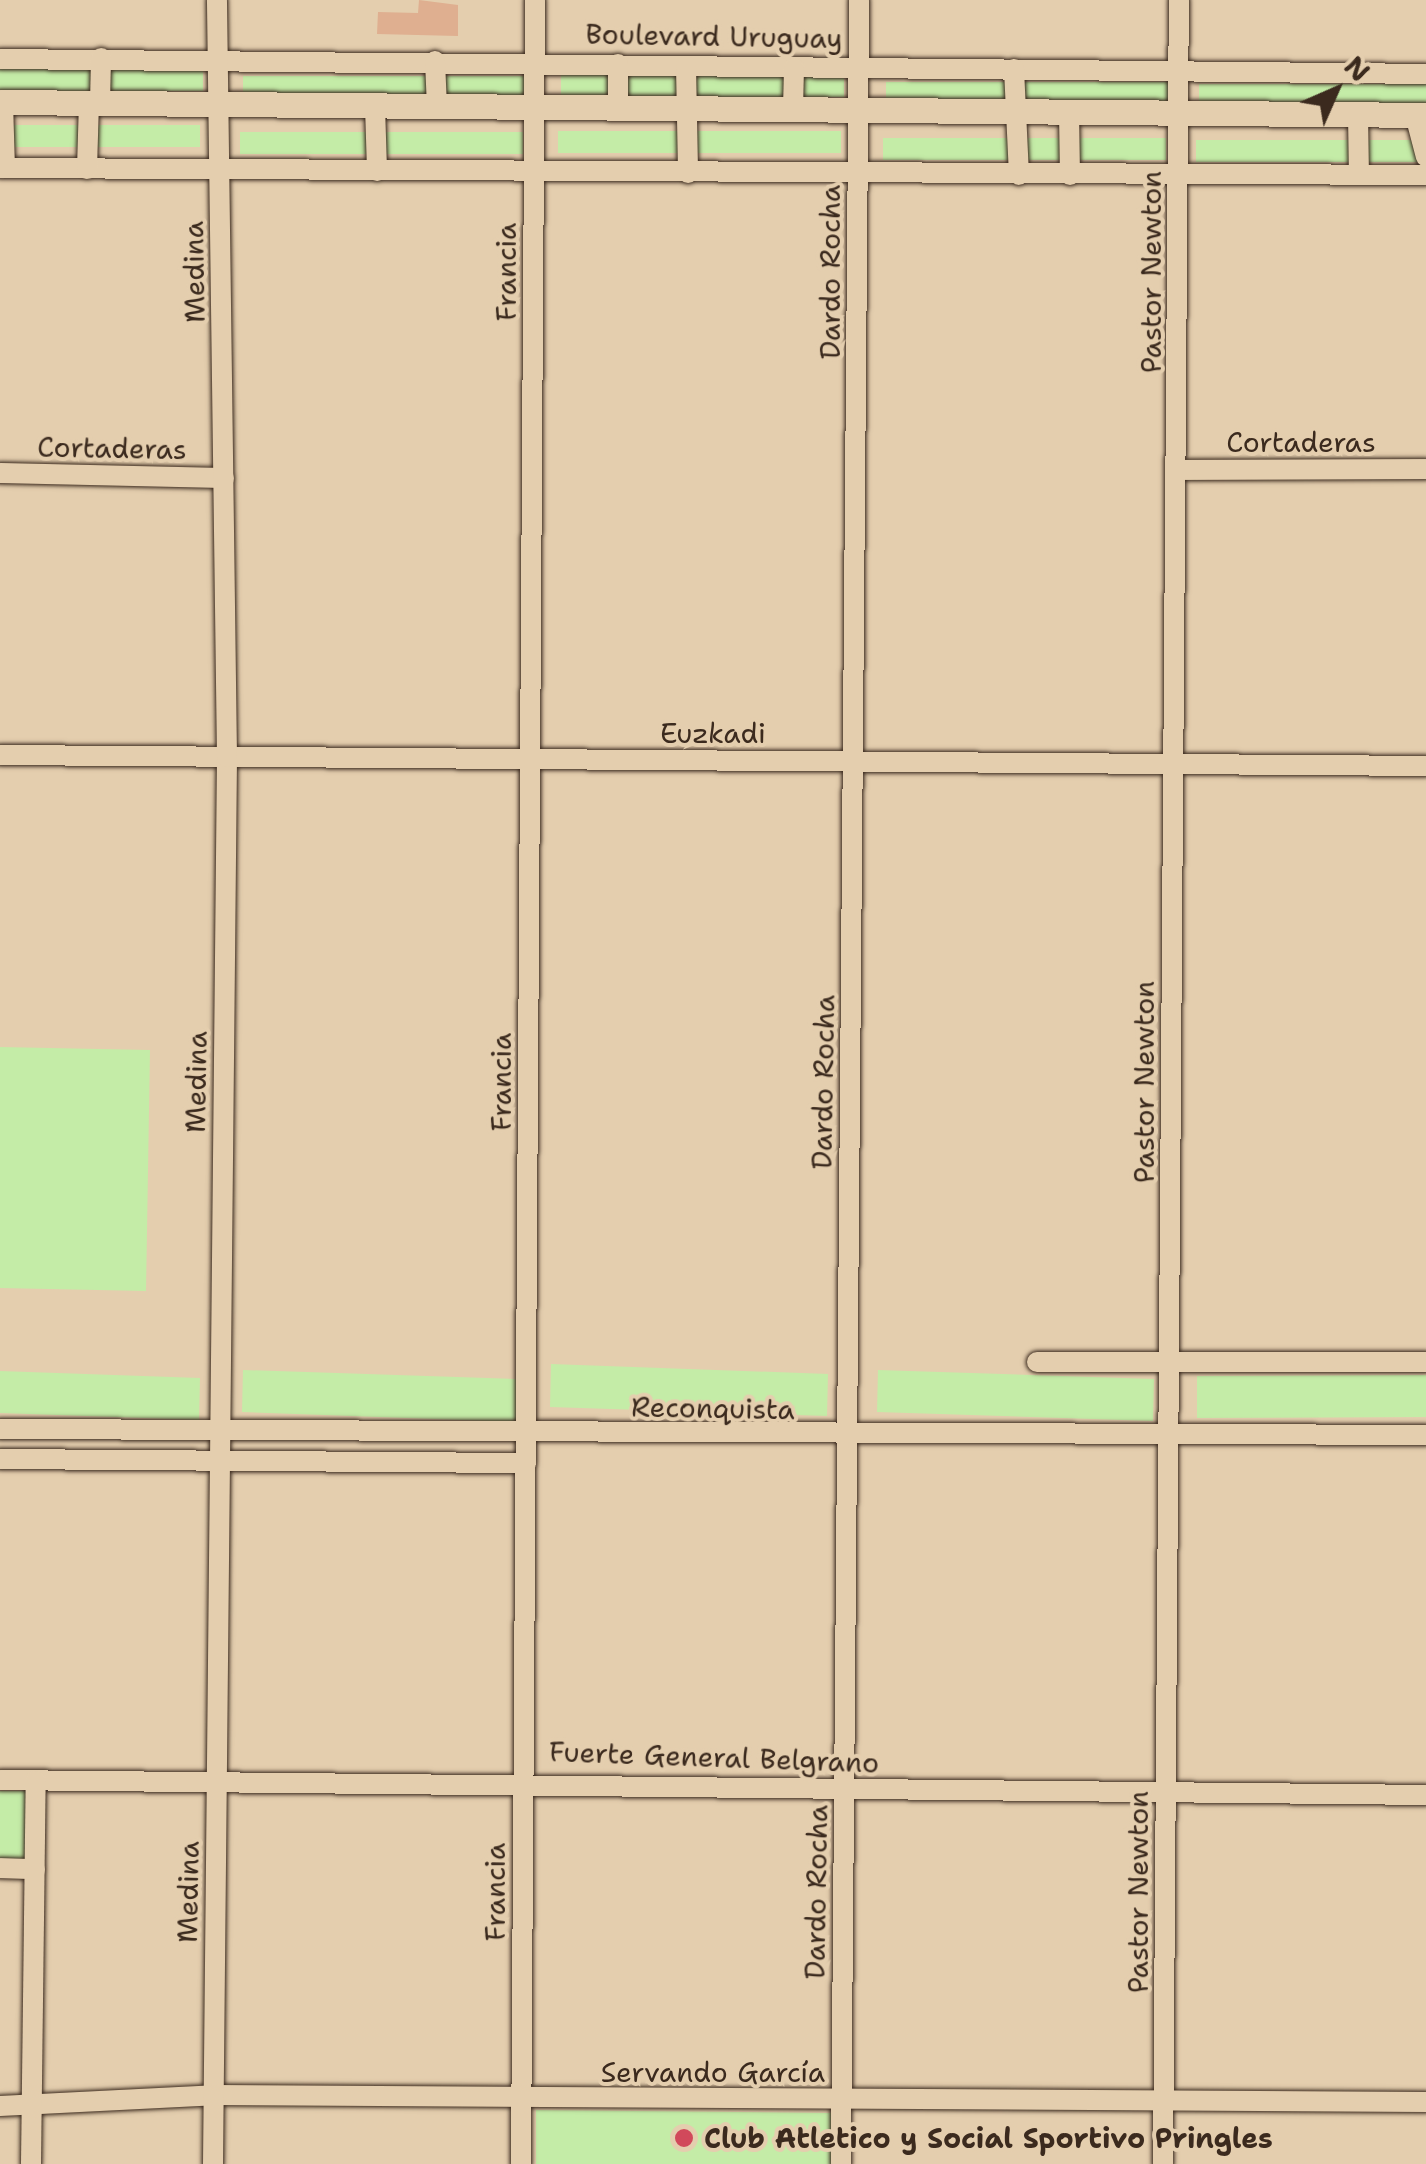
<!DOCTYPE html>
<html>
<head>
<meta charset="utf-8">
<style>
  body { margin:0 }
  #map { position:relative; width:1426px; height:2164px; overflow:hidden; background:#e4ceae; font-family:"Shantell Sans",sans-serif }
  div>[style] { position:absolute }
  .green>* { inset:0; background:#c4eca7 }
  .building>* { inset:0; background:#dfaf90 }
  .roads { filter:drop-shadow(0 0 2px #3b2a1e) drop-shadow(0 0 2px #3b2a1e) }
  .minor>* { height:20px; margin:-10px; padding:0 10px; transform-origin:10px; border-radius:10px; background:#e4ceae }
  .major>* { height:25px; margin:-12.5px; padding:0 12.5px; transform-origin:12.5px; border-radius:12.5px; background:#e4ceae }
  .dots>* { width:28px; height:28px; translate:-50% -50%; box-sizing:border-box; border:5px solid #e4ceae; border-radius:50% }
  span { translate:-50% -50%; white-space:nowrap; text-align:center; line-height:1.15; -webkit-text-stroke:8px #e4ceae; paint-order:stroke }
  .street-label { font-size:28px; color:#3b2a1e }
  .poi-label { font-size:28px; color:#3b2a1e; font-weight:700 }
  .left { translate:0 -50%; text-align:left }
  .north { position:absolute; left:1286px; top:40px; width:100px; height:100px; -webkit-text-stroke:8px #e4ceae; paint-order:stroke; rotate:45deg; font-size:28px; font-weight:700; line-height:40px; text-align:center; color:#3b2a1e }
  .north::after { content:''; display:block; margin:auto; width:35px; height:45px; background:#3b2a1e; clip-path:polygon(50% 0,100% 100%,50% 72%,0 100%) }
</style>
</head>
<body>
<div id="map">
  <div class="green">
    <i style="clip-path:polygon(0 69px,203px 69px,203px 91px,0 91px)"></i>
    <i style="clip-path:polygon(561px 75px,844px 75px,844px 97px,561px 97px)"></i>
    <i style="clip-path:polygon(243px 76px,526px 76px,526px 98px,243px 98px)"></i>
    <i style="clip-path:polygon(886px 82px,1169px 82px,1169px 104px,886px 104px)"></i>
    <i style="clip-path:polygon(1199px 84px,1426px 84px,1426px 106px,1199px 106px)"></i>
    <i style="clip-path:polygon(0 125px,200px 125px,200px 147px,0 147px)"></i>
    <i style="clip-path:polygon(558px 131px,841px 131px,841px 153px,558px 153px)"></i>
    <i style="clip-path:polygon(240px 132px,523px 132px,523px 154px,240px 154px)"></i>
    <i style="clip-path:polygon(883px 138px,1166px 138px,1166px 160px,883px 160px)"></i>
    <i style="clip-path:polygon(1196px 140px,1426px 140px,1426px 162px,1196px 162px)"></i>
    <i style="clip-path:polygon(0 1047px,150px 1050px,146px 1291px,0 1288px)"></i>
    <i style="clip-path:polygon(551px 1364px,828px 1374px,827px 1416px,550px 1407px)"></i>
    <i style="clip-path:polygon(243px 1370px,519px 1379px,518px 1422px,242px 1412px)"></i>
    <i style="clip-path:polygon(878px 1370px,1154px 1379px,1153px 1421px,877px 1412px)"></i>
    <i style="clip-path:polygon(0 1371px,200px 1378px,199px 1420px,0 1413px)"></i>
    <i style="clip-path:polygon(1426px 1375px,1426px 1417px,1197px 1418px,1197px 1376px)"></i>
    <i style="clip-path:polygon(0 1791px,27px 1791px,26px 1860px,0 1860px)"></i>
    <i style="clip-path:polygon(536px 2110px,832px 2113px,832px 2164px,536px 2164px)"></i>
  </div>
  <div class="building">
    <i style="clip-path:polygon(419px 0,458px 5px,458px 36px,377px 34px,378px 12px,418px 13px)"></i>
  </div>
  <div class="roads">
    <div class="minor">
      <i style="left:0;top:59px;width:1426px;rotate:0.6deg"></i>
      <i style="left:435px;top:61px;width:45px;rotate:87.5deg"></i>
      <i style="left:618px;top:64px;width:44px;rotate:90deg"></i>
      <i style="left:686px;top:66px;width:107px;rotate:88.9deg"></i>
      <i style="left:1014px;top:69px;width:106px;rotate:87.3deg"></i>
      <i style="left:3px;top:102px;width:66px;rotate:88.3deg"></i>
      <i style="left:100px;top:103px;width:45px;rotate:-88.7deg"></i>
      <i style="left:375px;top:106px;width:65px;rotate:88.2deg"></i>
      <i style="left:793px;top:109px;width:41px;rotate:-88.6deg"></i>
      <i style="left:1069px;top:112px;width:63px;rotate:89.1deg"></i>
      <i style="left:1358px;top:114px;width:61px;rotate:89.1deg"></i>
      <i style="left:1415px;top:115px;width:43px;rotate:75.3deg"></i>
      <i style="left:0;top:168px;width:1426px;rotate:0.28deg"></i>
      <i style="left:87px;top:169px;width:66px;rotate:-88.3deg"></i>
      <i style="left:1177px;top:470px;width:249px;rotate:-0.2deg"></i>
      <i style="left:0;top:473px;width:224px;rotate:1.3deg"></i>
      <i style="left:0;top:755px;width:1426px;rotate:0.44deg"></i>
      <i style="left:1037px;top:1362px;width:389px"></i>
      <i style="left:0;top:1429px;width:1426px;rotate:0.24deg"></i>
      <i style="left:0;top:1459px;width:526px;rotate:0.44deg"></i>
      <i style="left:0;top:1780px;width:1426px;rotate:0.6deg"></i>
      <i style="left:0;top:1868px;width:35px;rotate:2deg"></i>
      <i style="left:0;top:2106px;width:214px;rotate:-2.9deg"></i>
      <i style="left:214px;top:2095px;width:1212px;rotate:0.33deg"></i>
      <i style="left:31px;top:2164px;width:383px;rotate:-89.3deg"></i>
      <i style="left:213px;top:2164px;width:1407px;rotate:-89.43deg"></i>
      <i style="left:227px;top:757px;width:757px;rotate:-90.76deg"></i>
      <i style="left:521px;top:2164px;width:2164px;rotate:-89.63deg"></i>
      <i style="left:841px;top:2164px;width:2164px;rotate:-89.52deg"></i>
      <i style="left:1163px;top:2164px;width:2164px;rotate:-89.58deg"></i>
    </div>
    <div class="major">
      <i style="left:0;top:102px;width:1426px;rotate:0.52deg"></i>
    </div>
  </div>
  <div class="dots">
    <i style="left:684px;top:2138px;background:#d1495b"></i>
  </div>
  <div class="street-label">
    <span style="left:714px;top:36px;rotate:1deg">Boulevard Uruguay</span>
    <span style="left:194px;top:272px;rotate:-91deg">Medina</span>
    <span style="left:506px;top:272px;rotate:-90deg">Francia</span>
    <span style="left:830px;top:272px;rotate:-90deg">Dardo Rocha</span>
    <span style="left:1151px;top:272px;rotate:-90deg">Pastor Newton</span>
    <span style="left:1301px;top:442px">Cortaderas</span>
    <span style="left:112px;top:448px;rotate:1deg">Cortaderas</span>
    <span style="left:713px;top:733px">Euzkadi</span>
    <span style="left:196px;top:1082px;rotate:-89deg">Medina</span>
    <span style="left:501px;top:1082px;rotate:-90deg">Francia</span>
    <span style="left:823px;top:1082px;rotate:-89deg">Dardo Rocha</span>
    <span style="left:1144px;top:1082px;rotate:-90deg">Pastor Newton</span>
    <span style="left:713px;top:1408px;rotate:1deg">Reconquista</span>
    <span style="left:714px;top:1757px;rotate:2deg">Fuerte General Belgrano</span>
    <span style="left:188px;top:1892px;rotate:-89deg">Medina</span>
    <span style="left:495px;top:1892px;rotate:-90deg">Francia</span>
    <span style="left:816px;top:1892px;rotate:-89deg">Dardo Rocha</span>
    <span style="left:1138px;top:1892px;rotate:-90deg">Pastor Newton</span>
    <span style="left:713px;top:2072px">Servando García</span>
  </div>
  <div class="poi-label">
    <span class="left" style="left:704px;top:2138px">Club Atletico y Social Sportivo Pringles</span>
  </div>
  <div class="north">N</div>
</div>
</body>
</html>
